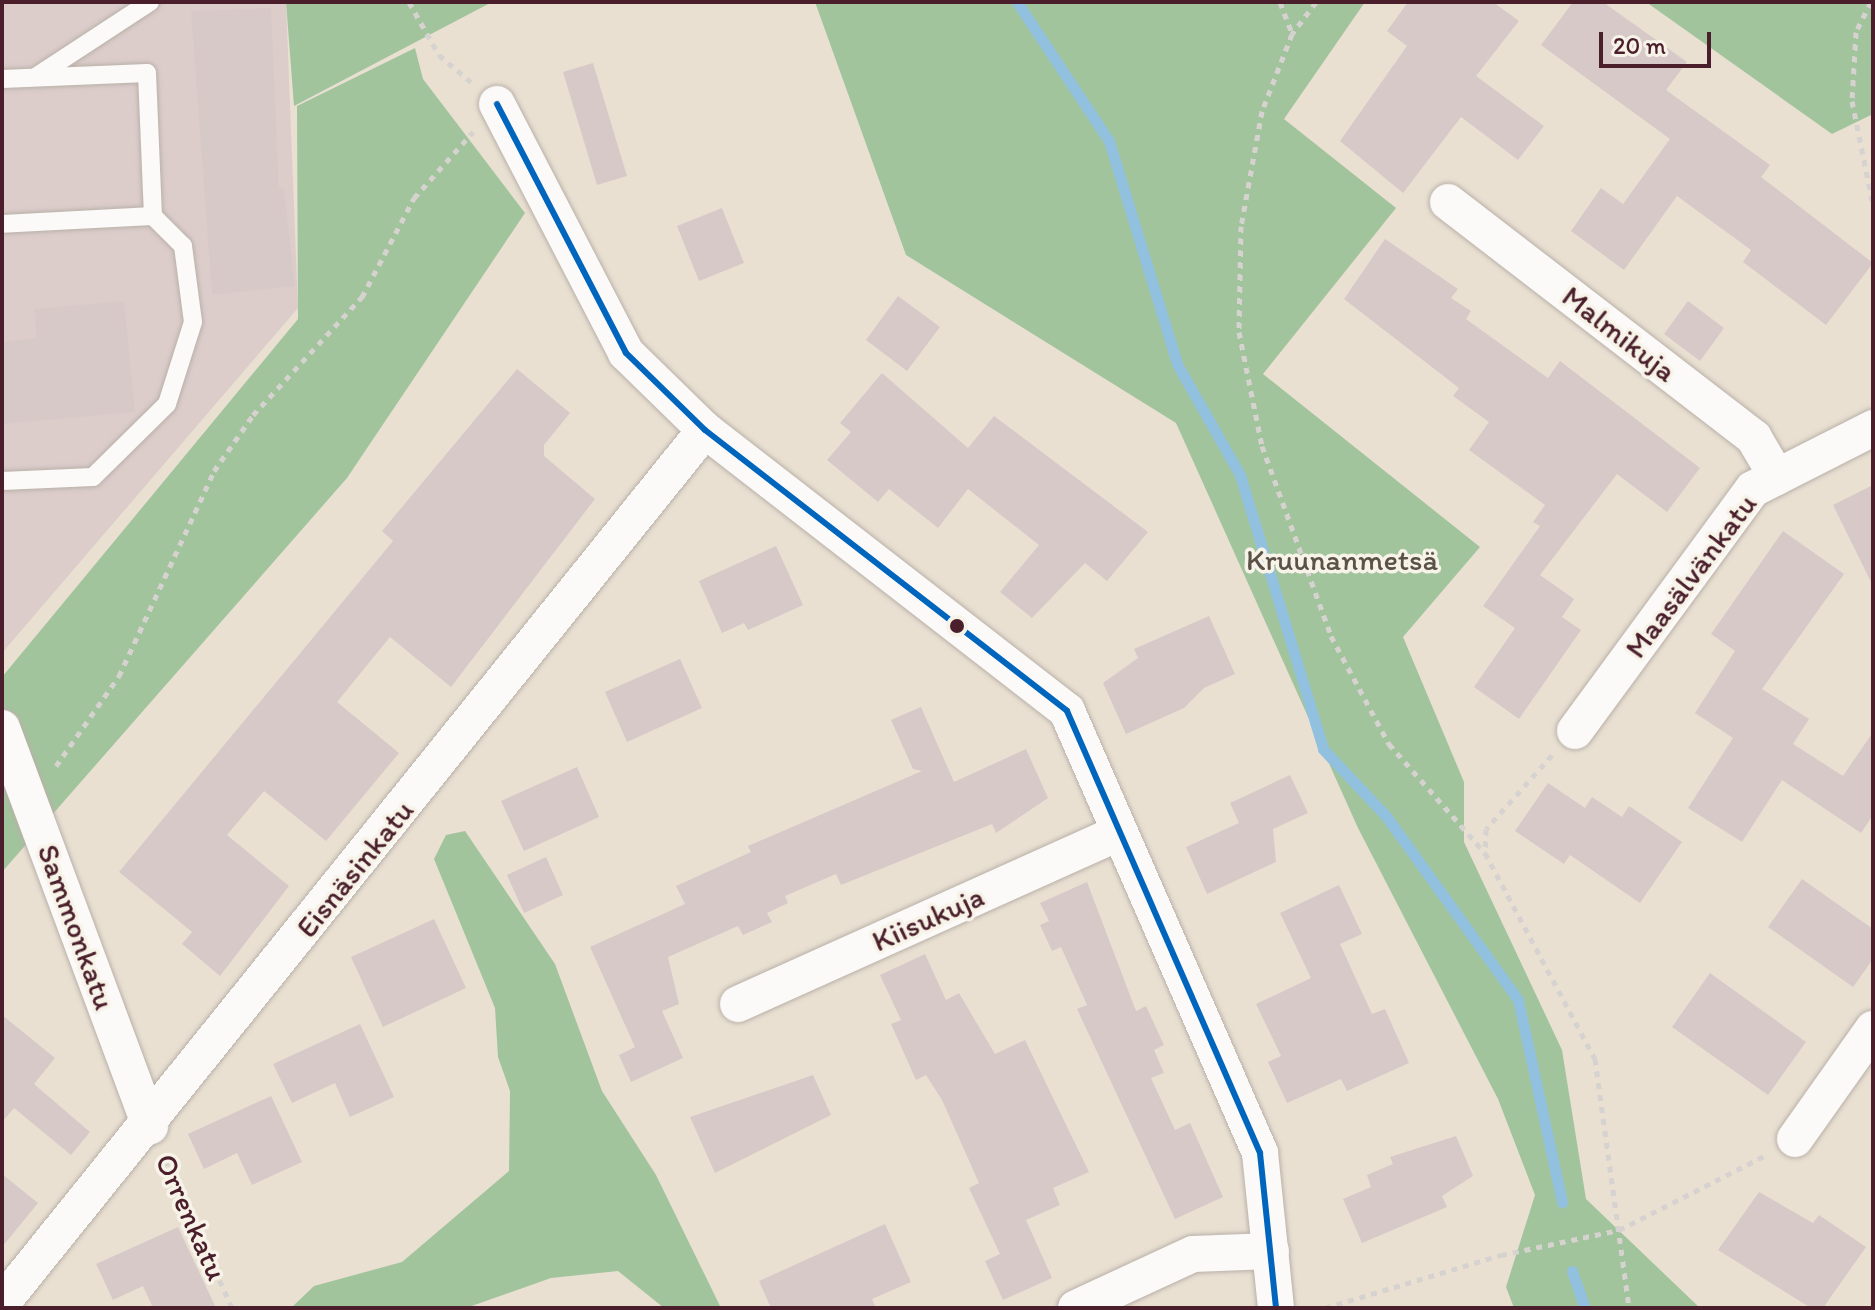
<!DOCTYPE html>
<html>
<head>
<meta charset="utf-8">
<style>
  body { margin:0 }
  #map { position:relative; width:1875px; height:1310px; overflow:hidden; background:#e9e0d2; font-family:Itim,sans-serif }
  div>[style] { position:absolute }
  .industrial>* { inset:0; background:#dccdcb }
  .forest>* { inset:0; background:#a2c49d }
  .stream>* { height:11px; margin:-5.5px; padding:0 5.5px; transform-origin:5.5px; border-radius:5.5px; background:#91c1de }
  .building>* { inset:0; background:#d7c9c8 }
  .path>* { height:5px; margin-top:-2.5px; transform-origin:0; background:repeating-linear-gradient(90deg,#d6d2cf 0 6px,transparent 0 12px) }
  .roads { filter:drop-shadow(0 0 2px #b9b0a8) drop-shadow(0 0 2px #b9b0a8) }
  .service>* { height:18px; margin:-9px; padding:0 9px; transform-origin:9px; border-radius:9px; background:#fcfaf8 }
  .minor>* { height:36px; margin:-18px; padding:0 18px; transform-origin:18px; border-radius:18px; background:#fcfaf8 }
  .bus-1>* { height:6px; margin:-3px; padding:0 3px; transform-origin:3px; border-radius:3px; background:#0065bd }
  .dots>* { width:22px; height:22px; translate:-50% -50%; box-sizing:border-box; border:4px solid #f7f3e8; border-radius:50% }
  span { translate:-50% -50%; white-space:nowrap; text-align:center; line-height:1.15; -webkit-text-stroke:7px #f7f3e8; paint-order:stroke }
  .street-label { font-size:30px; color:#4a1f2b }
  .park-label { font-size:30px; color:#5a5246 }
  .frame { position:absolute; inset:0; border:4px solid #4a1f2b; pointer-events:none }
  .scale { position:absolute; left:1599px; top:32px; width:112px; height:36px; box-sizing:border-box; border:4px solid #4a1f2b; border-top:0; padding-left:10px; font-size:24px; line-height:28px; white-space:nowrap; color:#4a1f2b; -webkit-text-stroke:6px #f7f3e8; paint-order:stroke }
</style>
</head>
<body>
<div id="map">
  <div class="industrial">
    <i style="clip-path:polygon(2px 2px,286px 2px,298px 308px,2px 653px)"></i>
  </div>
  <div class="forest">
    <i style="clip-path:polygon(286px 2px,492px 2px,294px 106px)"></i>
    <i style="clip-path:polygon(815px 2px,1365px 2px,1284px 119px,1396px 208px,1263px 374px,1480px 547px,1403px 637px,1464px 782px,1464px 842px,1562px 1050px,1586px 1199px,1700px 1308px,1514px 1308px,1506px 1287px,1535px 1195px,1498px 1099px,1358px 828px,1176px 423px,906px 255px)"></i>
    <i style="clip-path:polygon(1646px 2px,1873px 2px,1873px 114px,1832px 134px)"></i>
    <i style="clip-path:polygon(415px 48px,423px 79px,525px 213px,347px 478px,2px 872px,2px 677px,298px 319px,297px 106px)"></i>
    <i style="clip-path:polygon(465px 831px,555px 964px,602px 1091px,656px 1175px,721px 1308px,664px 1308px,618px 1271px,551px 1278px,466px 1308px,291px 1308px,314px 1286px,402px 1262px,509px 1171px,510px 1091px,498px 1057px,495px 1008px,434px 859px,446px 835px)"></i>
  </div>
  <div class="stream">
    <i style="left:1017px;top:2px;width:167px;rotate:56.5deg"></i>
    <i style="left:1109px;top:141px;width:233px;rotate:73deg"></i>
    <i style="left:1177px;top:364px;width:128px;rotate:60.4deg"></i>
    <i style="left:1240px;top:475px;width:286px;rotate:73.1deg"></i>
    <i style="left:1323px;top:749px;width:92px;rotate:46.8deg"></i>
    <i style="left:1386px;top:816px;width:226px;rotate:54.3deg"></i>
    <i style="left:1518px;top:1000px;width:207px;rotate:77.7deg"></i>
    <i style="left:1572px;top:1271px;width:39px;rotate:71deg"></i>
  </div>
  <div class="building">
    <i style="clip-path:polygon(1408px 2px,1493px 2px,1519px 21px,1476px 76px,1544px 126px,1518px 160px,1461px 117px,1403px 193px,1340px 141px,1407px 46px,1387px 31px)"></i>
    <i style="clip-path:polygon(1573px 2px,1603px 2px,1687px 62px,1666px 90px,1770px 165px,1761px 177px,1873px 263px,1826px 325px,1743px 262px,1751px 250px,1677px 196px,1624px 270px,1571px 231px,1601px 188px,1623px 204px,1670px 139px,1541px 45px)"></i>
    <i style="clip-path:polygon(271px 8px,279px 189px,284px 188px,295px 286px,212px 295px,191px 11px)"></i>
    <i style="clip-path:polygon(593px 63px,627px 176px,597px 185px,563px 72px)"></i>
    <i style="clip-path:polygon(722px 208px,744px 263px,699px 281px,677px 226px)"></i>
    <i style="clip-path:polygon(1385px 239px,1458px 289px,1451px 298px,1471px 311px,1466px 319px,1548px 378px,1560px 361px,1700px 468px,1667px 512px,1617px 474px,1540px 575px,1574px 599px,1562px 617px,1581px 630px,1519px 719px,1474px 687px,1515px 628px,1483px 606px,1540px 526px,1533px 522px,1545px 505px,1469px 450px,1489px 422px,1453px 396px,1459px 388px,1344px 299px)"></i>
    <i style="clip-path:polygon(898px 296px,940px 327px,907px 371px,866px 340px)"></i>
    <i style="clip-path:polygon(124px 301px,135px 412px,2px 424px,2px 342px,37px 338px,34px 309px)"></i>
    <i style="clip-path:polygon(1688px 301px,1724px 328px,1700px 361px,1664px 334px)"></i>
    <i style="clip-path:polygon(517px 369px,570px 413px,544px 445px,544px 456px,595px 499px,451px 687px,390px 637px,337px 702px,399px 753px,326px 841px,264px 791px,227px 835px,289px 886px,220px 976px,182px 944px,192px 932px,119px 872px,393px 541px,382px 531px)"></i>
    <i style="clip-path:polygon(882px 373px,968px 448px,994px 416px,1148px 532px,1107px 581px,1085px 563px,1032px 618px,1000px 592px,1039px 545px,968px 489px,938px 528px,889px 489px,878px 502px,827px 460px,851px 432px,840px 423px)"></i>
    <i style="clip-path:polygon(1873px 485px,1873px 586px,1833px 505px)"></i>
    <i style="clip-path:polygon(1783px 531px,1844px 574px,1762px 689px,1809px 719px,1793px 744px,1843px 776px,1873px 732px,1873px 815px,1861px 833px,1782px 780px,1742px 842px,1688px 808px,1733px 738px,1695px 713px,1735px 651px,1711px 634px)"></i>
    <i style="clip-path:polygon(776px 546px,803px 605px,748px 630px,744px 623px,722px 633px,699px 581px)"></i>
    <i style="clip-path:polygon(1209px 616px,1235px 674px,1204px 688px,1184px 708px,1126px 734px,1103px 683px,1138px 658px,1134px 649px)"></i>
    <i style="clip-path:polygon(680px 659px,702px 708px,627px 742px,605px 692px)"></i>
    <i style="clip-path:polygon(921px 707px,954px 782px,1026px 749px,1048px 798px,996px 833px,992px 824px,841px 885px,836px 874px,785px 896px,788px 903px,767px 913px,772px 922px,743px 935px,738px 926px,668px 957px,679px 1004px,662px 1011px,683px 1058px,631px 1082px,619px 1055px,635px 1047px,590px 947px,685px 904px,676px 886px,751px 852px,748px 846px,922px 771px,913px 769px,891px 720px)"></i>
    <i style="clip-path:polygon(577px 767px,599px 817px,524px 851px,501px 801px)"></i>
    <i style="clip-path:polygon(1290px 775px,1308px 813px,1273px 829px,1276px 862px,1207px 894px,1186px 847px,1239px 823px,1230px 803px)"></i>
    <i style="clip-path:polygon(1548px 783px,1585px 808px,1592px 797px,1622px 817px,1629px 806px,1682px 842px,1640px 903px,1570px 855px,1564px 864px,1515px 831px)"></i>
    <i style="clip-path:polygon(546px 857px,563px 895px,524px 913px,507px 875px)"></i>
    <i style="clip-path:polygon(1802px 879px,1873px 929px,1873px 959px,1853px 987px,1768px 927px)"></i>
    <i style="clip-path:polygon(1087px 882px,1136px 1011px,1146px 1006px,1164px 1045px,1154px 1050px,1164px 1073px,1151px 1078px,1175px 1130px,1190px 1123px,1223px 1197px,1175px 1219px,1077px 1009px,1087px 1005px,1061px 947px,1052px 951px,1040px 925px,1049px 921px,1040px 903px)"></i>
    <i style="clip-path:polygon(1339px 885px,1362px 934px,1340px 944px,1372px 1014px,1385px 1009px,1409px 1063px,1347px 1091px,1341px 1079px,1287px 1103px,1268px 1062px,1281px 1056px,1256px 1004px,1311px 978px,1280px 913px)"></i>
    <i style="clip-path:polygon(434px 919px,466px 988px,383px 1027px,351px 957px)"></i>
    <i style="clip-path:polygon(925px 954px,946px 1000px,959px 993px,995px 1054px,1025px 1040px,1089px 1172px,1053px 1188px,1060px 1205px,1026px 1220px,1052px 1278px,1003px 1300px,985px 1261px,1000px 1254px,969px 1188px,979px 1183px,942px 1100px,926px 1075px,916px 1080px,891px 1024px,901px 1020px,880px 975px)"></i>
    <i style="clip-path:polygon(1710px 973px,1806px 1042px,1768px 1095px,1672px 1027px)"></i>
    <i style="clip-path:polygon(2px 1015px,55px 1058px,34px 1084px,90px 1132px,71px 1155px,14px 1108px,2px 1122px)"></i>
    <i style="clip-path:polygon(360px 1024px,394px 1097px,350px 1117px,335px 1083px,292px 1103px,273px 1064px)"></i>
    <i style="clip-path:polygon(813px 1075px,831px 1115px,715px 1173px,690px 1117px)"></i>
    <i style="clip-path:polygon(271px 1096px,302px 1162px,252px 1185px,237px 1153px,204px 1169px,188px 1134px)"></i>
    <i style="clip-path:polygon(1456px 1136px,1473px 1176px,1442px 1196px,1447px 1207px,1362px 1243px,1343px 1199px,1371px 1187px,1367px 1175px,1393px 1164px,1390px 1157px)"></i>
    <i style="clip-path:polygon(2px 1174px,38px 1203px,2px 1247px)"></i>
    <i style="clip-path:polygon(1759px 1192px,1813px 1223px,1819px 1215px,1866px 1247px,1823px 1308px,1811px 1308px,1718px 1250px)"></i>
    <i style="clip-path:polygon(885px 1224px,911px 1282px,872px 1299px,876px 1308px,771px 1308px,759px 1281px)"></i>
    <i style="clip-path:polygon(178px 1227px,216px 1308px,153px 1308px,143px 1286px,113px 1300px,96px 1264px)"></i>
  </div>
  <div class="path">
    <i style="left:409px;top:2px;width:61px;rotate:60.5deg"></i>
    <i style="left:439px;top:55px;width:42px;rotate:40.2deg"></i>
    <i style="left:1280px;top:2px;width:33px;rotate:69deg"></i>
    <i style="left:1316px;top:2px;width:40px;rotate:127deg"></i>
    <i style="left:1292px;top:34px;width:83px;rotate:111.3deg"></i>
    <i style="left:1262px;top:111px;width:117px;rotate:100.3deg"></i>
    <i style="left:1241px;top:226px;width:106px;rotate:91.1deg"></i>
    <i style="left:1239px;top:332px;width:116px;rotate:78.6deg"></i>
    <i style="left:1262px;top:446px;width:202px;rotate:70deg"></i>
    <i style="left:1331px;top:636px;width:123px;rotate:61.8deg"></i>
    <i style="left:1389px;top:744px;width:145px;rotate:48.6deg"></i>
    <i style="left:1871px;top:2px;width:34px;rotate:117deg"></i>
    <i style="left:1856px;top:32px;width:69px;rotate:93.3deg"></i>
    <i style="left:1852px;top:101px;width:106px;rotate:78.6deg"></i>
    <i style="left:1552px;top:755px;width:99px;rotate:131.7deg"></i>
    <i style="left:1486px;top:829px;width:24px;rotate:92deg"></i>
    <i style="left:1485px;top:853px;width:234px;rotate:61.9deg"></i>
    <i style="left:1595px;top:1059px;width:251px;rotate:82.2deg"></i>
    <i style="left:56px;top:766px;width:110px;rotate:-55deg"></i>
    <i style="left:119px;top:676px;width:226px;rotate:-65.1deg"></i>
    <i style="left:214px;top:471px;width:68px;rotate:-55.1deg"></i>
    <i style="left:253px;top:415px;width:161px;rotate:-47.3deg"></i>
    <i style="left:362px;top:297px;width:112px;rotate:-62.3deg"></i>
    <i style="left:414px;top:198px;width:89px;rotate:-48.2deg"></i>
    <i style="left:165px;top:1160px;width:162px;rotate:65.6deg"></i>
    <i style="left:1325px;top:1308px;width:184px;rotate:-16.8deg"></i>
    <i style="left:1501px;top:1255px;width:121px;rotate:-12deg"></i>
    <i style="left:1619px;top:1230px;width:165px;rotate:-27deg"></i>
  </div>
  <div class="roads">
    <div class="service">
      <i style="left:37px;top:76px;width:135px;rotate:-33.2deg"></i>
      <i style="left:2px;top:79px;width:145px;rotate:-2.4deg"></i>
      <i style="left:147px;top:73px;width:143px;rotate:87.6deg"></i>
      <i style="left:153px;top:216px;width:151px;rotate:177deg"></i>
      <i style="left:2px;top:481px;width:91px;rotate:-2.5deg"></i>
      <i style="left:93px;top:477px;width:104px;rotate:-44.6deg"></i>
      <i style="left:167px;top:404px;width:86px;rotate:-72.4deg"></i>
      <i style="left:193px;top:322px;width:77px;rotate:-97.5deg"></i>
      <i style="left:183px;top:246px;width:42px;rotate:-135deg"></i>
    </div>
    <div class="minor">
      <i style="left:497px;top:104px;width:280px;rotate:62.6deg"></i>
      <i style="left:626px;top:353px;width:110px;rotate:44.3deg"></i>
      <i style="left:705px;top:430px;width:458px;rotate:37.8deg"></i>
      <i style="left:1067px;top:711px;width:482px;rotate:66.4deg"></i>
      <i style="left:1260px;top:1153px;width:156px;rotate:84.1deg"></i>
      <i style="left:1448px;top:202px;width:386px;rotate:37.6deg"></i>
      <i style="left:1754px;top:438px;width:45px;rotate:59.5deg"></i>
      <i style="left:2px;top:728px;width:425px;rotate:69.6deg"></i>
      <i style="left:1575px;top:731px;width:300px;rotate:-53.7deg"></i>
      <i style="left:1753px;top:489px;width:135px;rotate:-26.9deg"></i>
      <i style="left:738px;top:1004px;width:417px;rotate:-24.2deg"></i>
      <i style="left:1795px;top:1139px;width:135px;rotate:-54.7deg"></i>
      <i style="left:2px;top:1303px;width:1121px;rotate:-51.16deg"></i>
      <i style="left:1076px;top:1308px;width:129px;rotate:-24.8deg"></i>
      <i style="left:1193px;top:1254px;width:78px;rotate:-2.2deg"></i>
    </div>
  </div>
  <div class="bus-1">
    <i style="left:497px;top:104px;width:280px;rotate:62.6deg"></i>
    <i style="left:626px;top:353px;width:110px;rotate:44.3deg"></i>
    <i style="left:705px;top:430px;width:458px;rotate:37.8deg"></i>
    <i style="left:1067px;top:711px;width:482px;rotate:66.4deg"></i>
    <i style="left:1260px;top:1153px;width:156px;rotate:84.1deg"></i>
  </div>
  <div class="dots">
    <i style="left:957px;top:626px;background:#4a1f2b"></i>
  </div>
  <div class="street-label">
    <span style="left:1619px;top:334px;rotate:38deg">Malmikuja</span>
    <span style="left:1691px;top:576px;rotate:-53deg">Maasälvänkatu</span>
    <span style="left:355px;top:869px;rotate:-51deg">Eisnäsinkatu</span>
    <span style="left:928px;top:919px;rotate:-24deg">Kiisukuja</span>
    <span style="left:76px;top:927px;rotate:70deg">Sammonkatu</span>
    <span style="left:191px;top:1217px;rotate:66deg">Orrenkatu</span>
  </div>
  <div class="park-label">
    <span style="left:1342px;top:560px">Kruunanmetsä</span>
  </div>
  <div class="frame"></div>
  <div class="scale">20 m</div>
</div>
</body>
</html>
